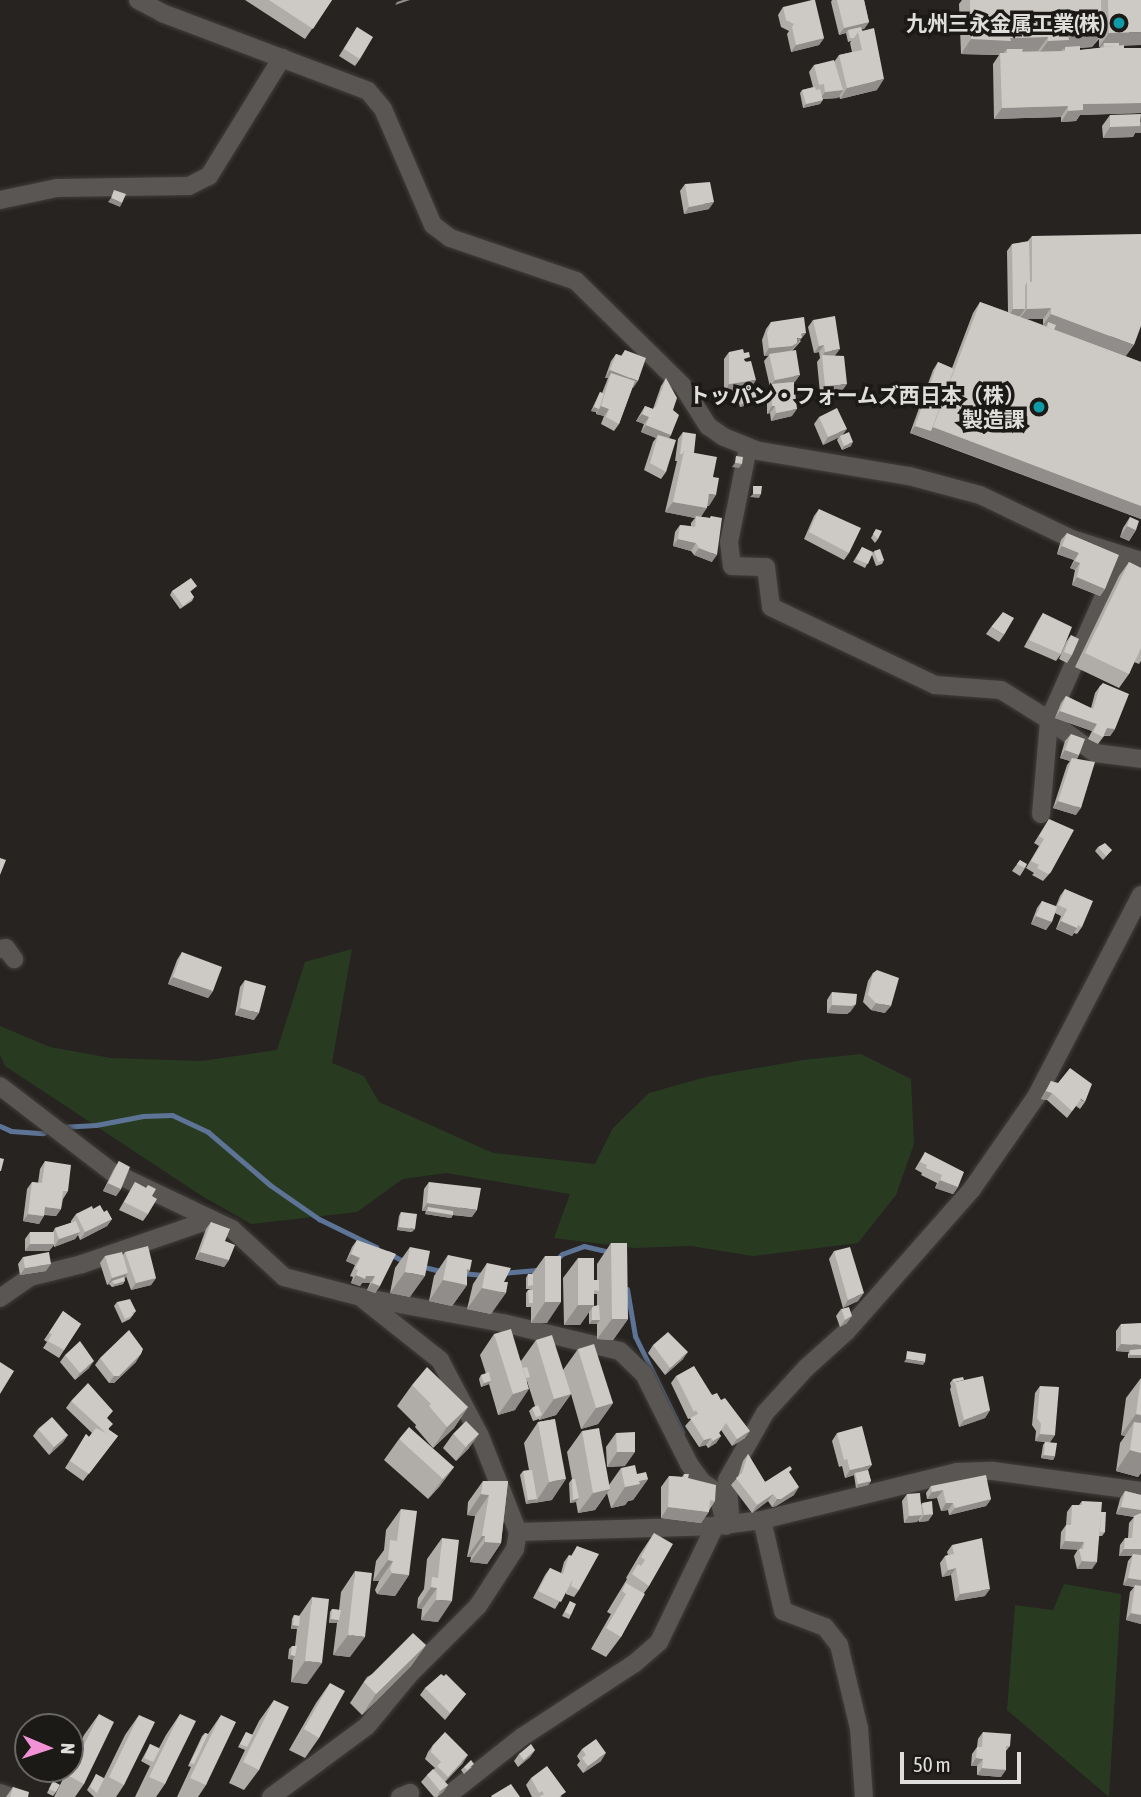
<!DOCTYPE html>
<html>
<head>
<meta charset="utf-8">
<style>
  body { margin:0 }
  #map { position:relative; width:1141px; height:1797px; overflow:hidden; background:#262320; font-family:"Asap Condensed","Noto Sans JP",sans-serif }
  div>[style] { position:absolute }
  .green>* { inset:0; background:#283b21 }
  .stream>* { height:5px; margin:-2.5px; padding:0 2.5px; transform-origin:2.5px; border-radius:2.5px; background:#5e7496 }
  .roads { filter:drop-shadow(0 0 2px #413e3c) drop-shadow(0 0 2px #413e3c) }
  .minor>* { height:18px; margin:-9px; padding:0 9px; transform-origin:9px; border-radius:9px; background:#595653 }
  .wall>* { inset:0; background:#b0ada9 }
  .shaded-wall>* { inset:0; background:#908d8a }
  .building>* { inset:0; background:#cdc9c5 }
  .dots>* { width:19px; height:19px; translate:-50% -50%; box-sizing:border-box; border:4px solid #1c1a17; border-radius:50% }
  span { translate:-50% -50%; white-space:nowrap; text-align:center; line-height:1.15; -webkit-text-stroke:7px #1c1a17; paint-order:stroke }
  .poi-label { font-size:21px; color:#e0dedc; font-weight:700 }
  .right { translate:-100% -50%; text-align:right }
  .north { position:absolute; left:14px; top:1713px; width:70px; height:70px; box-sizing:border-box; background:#1c1a17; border:2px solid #6a6866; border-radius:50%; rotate:92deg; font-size:19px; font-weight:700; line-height:28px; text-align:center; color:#e0dedc }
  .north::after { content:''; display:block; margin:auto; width:24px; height:32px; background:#f391d6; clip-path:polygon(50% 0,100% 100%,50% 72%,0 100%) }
  .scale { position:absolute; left:900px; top:1752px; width:121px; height:32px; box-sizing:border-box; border:4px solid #e0dedc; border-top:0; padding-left:9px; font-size:21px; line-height:24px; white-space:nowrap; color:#e0dedc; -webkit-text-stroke:5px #1c1a17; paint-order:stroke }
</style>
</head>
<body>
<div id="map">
  <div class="green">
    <i style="clip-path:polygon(352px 949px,332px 1063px,364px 1076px,379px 1102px,493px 1153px,595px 1164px,613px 1128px,649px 1093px,706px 1077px,803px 1060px,861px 1054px,911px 1079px,914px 1144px,896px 1195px,858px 1243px,753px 1256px,691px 1246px,634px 1248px,554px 1238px,570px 1194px,446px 1173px,403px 1179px,357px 1212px,251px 1224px,202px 1196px,5px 1066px,0 1055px,0 1026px,50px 1047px,111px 1058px,202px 1061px,277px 1050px,305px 962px)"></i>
    <i style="clip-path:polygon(1064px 1584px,1121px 1594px,1109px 1797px,1007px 1710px,1015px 1605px,1053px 1610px)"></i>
  </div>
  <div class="stream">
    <i style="left:0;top:1126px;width:12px;rotate:24deg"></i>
    <i style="left:11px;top:1131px;width:32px;rotate:4deg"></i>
    <i style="left:43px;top:1133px;width:9px;rotate:-27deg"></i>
    <i style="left:60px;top:1127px;width:36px;rotate:-3deg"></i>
    <i style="left:96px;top:1125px;width:48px;rotate:-10.8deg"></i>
    <i style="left:143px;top:1116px;width:29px;rotate:-2deg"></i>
    <i style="left:172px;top:1115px;width:40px;rotate:25deg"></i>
    <i style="left:208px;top:1132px;width:82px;rotate:40.5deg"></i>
    <i style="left:270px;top:1185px;width:60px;rotate:34.8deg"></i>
    <i style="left:319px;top:1219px;width:64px;rotate:26.2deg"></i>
    <i style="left:388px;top:1253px;width:21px;rotate:28deg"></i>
    <i style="left:555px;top:1261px;width:10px;rotate:-45deg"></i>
    <i style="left:562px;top:1254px;width:23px;rotate:-20deg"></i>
    <i style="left:584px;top:1246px;width:27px;rotate:13deg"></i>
    <i style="left:420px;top:1266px;width:25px;rotate:14deg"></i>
    <i style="left:461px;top:1273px;width:25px;rotate:5deg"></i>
    <i style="left:503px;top:1273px;width:36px;rotate:-5deg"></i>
    <i style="left:627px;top:1289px;width:48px;rotate:80.3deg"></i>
    <i style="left:635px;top:1336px;width:107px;rotate:63.9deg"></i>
  </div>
  <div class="roads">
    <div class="minor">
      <i style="left:138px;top:0;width:27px;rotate:28deg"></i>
      <i style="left:162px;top:13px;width:220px;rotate:20.7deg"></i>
      <i style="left:368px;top:91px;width:23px;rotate:50deg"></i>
      <i style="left:383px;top:109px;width:126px;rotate:66.7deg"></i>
      <i style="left:433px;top:225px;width:21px;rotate:37deg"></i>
      <i style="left:450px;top:238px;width:133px;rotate:18.8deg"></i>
      <i style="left:576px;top:281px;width:148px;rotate:44.5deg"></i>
      <i style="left:682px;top:385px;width:49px;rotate:57.6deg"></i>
      <i style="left:708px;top:426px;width:19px;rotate:35deg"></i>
      <i style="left:724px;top:437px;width:38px;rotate:22deg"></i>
      <i style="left:759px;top:451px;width:152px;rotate:9.5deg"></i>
      <i style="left:909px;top:476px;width:73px;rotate:15deg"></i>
      <i style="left:980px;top:495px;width:102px;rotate:25.6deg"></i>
      <i style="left:1072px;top:539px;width:72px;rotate:17.7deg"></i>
      <i style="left:0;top:200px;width:58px;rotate:-11.9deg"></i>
      <i style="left:57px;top:188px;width:132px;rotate:-0.9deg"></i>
      <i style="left:189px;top:186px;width:22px;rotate:-27deg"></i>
      <i style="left:209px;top:176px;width:139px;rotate:-58.3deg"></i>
      <i style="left:748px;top:448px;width:96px;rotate:101.4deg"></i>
      <i style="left:729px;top:542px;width:24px;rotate:83deg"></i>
      <i style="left:732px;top:566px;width:34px;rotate:2deg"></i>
      <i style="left:766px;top:567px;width:40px;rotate:82.9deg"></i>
      <i style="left:771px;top:607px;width:182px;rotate:25.4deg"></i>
      <i style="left:935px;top:685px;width:66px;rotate:4.3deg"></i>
      <i style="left:1001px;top:690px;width:57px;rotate:32deg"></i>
      <i style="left:1049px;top:720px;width:180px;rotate:-66.1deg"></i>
      <i style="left:1049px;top:720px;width:57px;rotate:35.7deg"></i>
      <i style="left:1095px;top:753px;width:46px;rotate:7.4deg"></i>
      <i style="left:1041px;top:814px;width:94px;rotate:-85.1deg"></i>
      <i style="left:0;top:949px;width:6px;rotate:-9deg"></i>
      <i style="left:6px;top:948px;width:14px;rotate:54deg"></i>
      <i style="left:0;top:1086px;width:141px;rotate:37.5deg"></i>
      <i style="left:112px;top:1172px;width:133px;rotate:25.4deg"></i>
      <i style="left:232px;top:1229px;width:71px;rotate:42.7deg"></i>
      <i style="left:284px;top:1277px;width:80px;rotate:14.6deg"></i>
      <i style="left:361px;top:1297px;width:144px;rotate:10.4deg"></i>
      <i style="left:503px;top:1323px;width:120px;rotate:13.5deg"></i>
      <i style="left:620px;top:1351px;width:33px;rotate:44deg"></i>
      <i style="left:644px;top:1374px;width:101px;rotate:63.4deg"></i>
      <i style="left:689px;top:1464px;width:22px;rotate:54deg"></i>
      <i style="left:702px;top:1482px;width:18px;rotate:34deg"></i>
      <i style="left:717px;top:1492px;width:35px;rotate:75deg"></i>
      <i style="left:0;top:1298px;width:37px;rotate:-35deg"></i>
      <i style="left:30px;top:1277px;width:54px;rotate:-14deg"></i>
      <i style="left:82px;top:1264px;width:134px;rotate:-19.1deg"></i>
      <i style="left:730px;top:1512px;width:32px;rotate:-95deg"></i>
      <i style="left:727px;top:1480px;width:77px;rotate:-60.4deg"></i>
      <i style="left:765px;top:1413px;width:61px;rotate:-47.7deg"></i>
      <i style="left:806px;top:1368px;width:54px;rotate:-42deg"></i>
      <i style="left:846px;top:1332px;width:191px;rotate:-48.6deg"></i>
      <i style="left:972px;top:1189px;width:112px;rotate:-55.2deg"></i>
      <i style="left:1036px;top:1097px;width:228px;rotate:-62.5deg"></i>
      <i style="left:762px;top:1520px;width:93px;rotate:77deg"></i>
      <i style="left:783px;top:1611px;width:45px;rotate:20.9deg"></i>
      <i style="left:825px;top:1627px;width:23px;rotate:52deg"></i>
      <i style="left:839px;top:1645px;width:85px;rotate:76.5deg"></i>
      <i style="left:859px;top:1728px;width:69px;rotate:85.9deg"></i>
      <i style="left:518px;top:1532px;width:200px;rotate:-1.7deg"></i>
      <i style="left:0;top:1793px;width:12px;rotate:20deg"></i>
      <i style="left:271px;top:1797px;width:119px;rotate:-36.5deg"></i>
      <i style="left:367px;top:1726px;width:66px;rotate:-50.5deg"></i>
      <i style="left:409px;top:1675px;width:98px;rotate:-45deg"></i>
      <i style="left:478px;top:1606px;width:68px;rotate:-57deg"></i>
      <i style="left:515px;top:1549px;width:17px;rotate:-80deg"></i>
      <i style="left:518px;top:1532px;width:103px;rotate:-111.6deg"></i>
      <i style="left:480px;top:1436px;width:86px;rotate:-117.8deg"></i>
      <i style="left:440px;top:1360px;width:97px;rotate:-141.7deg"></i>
      <i style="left:400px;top:1797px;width:11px;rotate:-22deg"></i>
      <i style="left:446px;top:1797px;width:97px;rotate:-38.3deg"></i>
      <i style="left:522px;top:1737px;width:135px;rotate:-33.2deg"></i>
      <i style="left:635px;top:1663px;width:32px;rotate:-41deg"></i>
      <i style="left:659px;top:1642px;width:129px;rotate:-64.2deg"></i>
      <i style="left:715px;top:1526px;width:47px;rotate:-7.3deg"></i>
      <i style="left:762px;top:1520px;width:201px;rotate:-13.8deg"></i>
      <i style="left:957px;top:1472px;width:36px;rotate:-2deg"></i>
      <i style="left:993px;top:1471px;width:149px;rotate:7.7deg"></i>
    </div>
  </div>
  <div class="wall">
    <i style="clip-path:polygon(245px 0,332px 0,305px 39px)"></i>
    <i style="clip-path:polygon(832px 0,864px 0,869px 22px,864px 29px,862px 29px,877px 90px,840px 99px,839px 96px,838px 98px,823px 99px,820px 104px,803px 108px,800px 93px,802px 90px,813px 87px,809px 72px,814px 65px,834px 62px,839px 55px,852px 52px,850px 43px,851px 41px,848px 42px,846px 33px,839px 35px,831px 2px)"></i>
    <i style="clip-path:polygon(evenodd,962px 0,1141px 0,1124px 46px,1124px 48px,1141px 48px,1141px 113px,1080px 115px,1076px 121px,1061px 122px,1061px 117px,994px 119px,993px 64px,999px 55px,961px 54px,959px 4px,962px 0,1099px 39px,1099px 47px,1101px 48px,1080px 50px,1080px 48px,1092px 47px,1099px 39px)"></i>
    <i style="clip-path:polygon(783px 7px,824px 38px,819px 45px,791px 52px,787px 34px,789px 31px,781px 27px,778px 15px)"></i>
    <i style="clip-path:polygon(357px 27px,360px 59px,355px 66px,339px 56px)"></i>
    <i style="clip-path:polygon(1110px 115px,1135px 133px,1133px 137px,1103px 138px,1102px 126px)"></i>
    <i style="clip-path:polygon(685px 184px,709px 209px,684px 214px,680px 191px)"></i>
    <i style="clip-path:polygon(evenodd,1032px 236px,1126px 356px,1055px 329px,1141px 362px,1141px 519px,910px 433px,933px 370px,938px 362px,952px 368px,973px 313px,980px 302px,1008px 312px,1007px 251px,1012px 244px,1027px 242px,1032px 236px,1027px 319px,1043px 319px,1043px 325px,1027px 319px)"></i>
    <i style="clip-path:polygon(813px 320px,835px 356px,842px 391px,820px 393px,817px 362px,820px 358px,819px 352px,814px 353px,808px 327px)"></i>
    <i style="clip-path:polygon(771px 322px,801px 341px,792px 351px,794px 382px,792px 416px,771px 421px,770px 413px,767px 414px,767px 391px,770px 387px,764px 361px,769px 355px,764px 356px,762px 340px,766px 329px)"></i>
    <i style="clip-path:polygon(625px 350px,632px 388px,619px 424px,614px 431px,601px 424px,604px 416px,596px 414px,596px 412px,591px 411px,598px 396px,600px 392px,602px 393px,608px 378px,605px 378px,611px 361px,616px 354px,621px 356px)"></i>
    <i style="clip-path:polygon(729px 352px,747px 362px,751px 387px,757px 400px,755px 403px,740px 407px,736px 394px,739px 391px,748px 388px,724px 392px,724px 359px)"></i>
    <i style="clip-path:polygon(666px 378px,673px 410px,671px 435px,669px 438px,666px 472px,661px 479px,644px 470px,653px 442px,656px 438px,641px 432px,644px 424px,636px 421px,645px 406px,653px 409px,661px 386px)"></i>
    <i style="clip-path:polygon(819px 417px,842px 435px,851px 446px,842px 450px,837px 440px,839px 437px,823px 445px,814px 424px)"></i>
    <i style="clip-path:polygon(683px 432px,694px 453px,709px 506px,707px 506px,701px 517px,710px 518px,711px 516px,712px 562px,694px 555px,691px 551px,673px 546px,675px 532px,680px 525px,691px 526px,691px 523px,695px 518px,665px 512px,677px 461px,675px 461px,678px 439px)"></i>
    <i style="clip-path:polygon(819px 509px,849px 553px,844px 560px,804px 539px,814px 516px)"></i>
    <i style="clip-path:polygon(1130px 517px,1136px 530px,1129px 541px,1120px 537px,1123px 528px)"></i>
    <i style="clip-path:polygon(876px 529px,878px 539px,875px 543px,871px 538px)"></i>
    <i style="clip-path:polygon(1067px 533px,1105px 589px,1100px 596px,1072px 585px,1075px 570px,1070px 568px,1074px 560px,1057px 554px,1061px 540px)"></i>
    <i style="clip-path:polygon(862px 547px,873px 553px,874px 551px,884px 560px,882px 564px,876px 566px,872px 555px,865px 568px,853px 562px)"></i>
    <i style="clip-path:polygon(1129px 562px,1141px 568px,1141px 661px,1139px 664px,1134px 662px,1129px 674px,1119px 688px,1075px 667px,1119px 576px)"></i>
    <i style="clip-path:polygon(197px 586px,190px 592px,194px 597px,192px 601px,180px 609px,170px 595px,172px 591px)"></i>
    <i style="clip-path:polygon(1043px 613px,1061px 654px,1056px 661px,1024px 647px,1038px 621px)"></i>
    <i style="clip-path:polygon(991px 627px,1004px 635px,999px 642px,986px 634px)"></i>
    <i style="clip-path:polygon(1071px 635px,1072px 655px,1067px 663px,1059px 659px,1066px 642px)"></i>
    <i style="clip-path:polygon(1100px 686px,1115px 729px,1110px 736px,1104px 736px,1098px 744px,1088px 739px,1092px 731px,1055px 718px,1061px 703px,1066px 696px,1091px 708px,1095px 693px)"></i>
    <i style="clip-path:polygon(1071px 734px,1079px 755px,1077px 759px,1076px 815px,1053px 808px,1067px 765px,1070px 761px,1060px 758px,1065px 741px)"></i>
    <i style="clip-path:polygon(1049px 819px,1051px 872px,1043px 881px,1032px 875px,1034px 873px,1026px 868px,1039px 846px,1034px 843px)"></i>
    <i style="clip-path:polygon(1098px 847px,1112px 850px,1103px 860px,1095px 851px)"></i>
    <i style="clip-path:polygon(1020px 860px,1025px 868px,1020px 876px,1012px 871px)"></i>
    <i style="clip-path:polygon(1065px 889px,1082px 927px,1077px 934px,1074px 933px,1072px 936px,1056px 929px,1061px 916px,1055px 913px,1046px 930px,1031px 924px,1037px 908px,1042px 901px,1056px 906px,1060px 896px)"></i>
    <i style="clip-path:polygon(182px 952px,213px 991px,208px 998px,168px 984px,177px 960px)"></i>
    <i style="clip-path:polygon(873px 973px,885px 1013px,871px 1010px,863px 1002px,868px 981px)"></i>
    <i style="clip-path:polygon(245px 980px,254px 1020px,235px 1015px,240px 987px)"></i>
    <i style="clip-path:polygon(832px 992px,851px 1011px,847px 1014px,827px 1013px,827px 1000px)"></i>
    <i style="clip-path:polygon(1051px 1081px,1085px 1102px,1080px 1109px,1076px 1106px,1067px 1118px,1047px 1100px,1041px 1099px)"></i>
    <i style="clip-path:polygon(925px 1152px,958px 1187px,953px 1194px,935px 1188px,937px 1183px,921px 1175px,922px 1173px,915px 1169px)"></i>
    <i style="clip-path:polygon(45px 1161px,68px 1191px,63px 1199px,61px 1209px,56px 1216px,44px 1215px,39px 1224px,23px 1221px,27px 1189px,32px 1182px,38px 1183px,40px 1169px)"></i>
    <i style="clip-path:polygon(119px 1161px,121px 1189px,116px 1196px,103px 1191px,114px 1169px)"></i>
    <i style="clip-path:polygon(135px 1182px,146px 1188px,152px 1196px,148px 1214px,143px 1221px,119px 1210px)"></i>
    <i style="clip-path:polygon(429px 1182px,472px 1217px,453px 1215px,451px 1218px,425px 1214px,426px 1211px,422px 1211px,424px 1189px)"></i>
    <i style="clip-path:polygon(93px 1209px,104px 1212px,112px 1219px,107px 1226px,80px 1240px,78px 1235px,75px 1239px,54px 1247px,54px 1245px,49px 1251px,25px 1251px,25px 1239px,30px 1232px,53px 1232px,55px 1228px,71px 1223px,71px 1221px,76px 1214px)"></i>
    <i style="clip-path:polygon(401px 1212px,412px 1232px,397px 1230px,399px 1216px)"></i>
    <i style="clip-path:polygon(211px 1222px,225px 1241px,229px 1260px,224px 1267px,195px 1259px,206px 1229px)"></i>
    <i style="clip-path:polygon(357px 1240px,380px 1286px,375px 1293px,367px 1290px,370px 1283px,362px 1283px,360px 1286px,351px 1283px,353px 1277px,350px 1276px,355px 1265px,346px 1261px,352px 1247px)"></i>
    <i style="clip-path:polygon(evenodd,611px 1243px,628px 1319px,613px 1340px,597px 1339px,597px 1324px,589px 1324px,589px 1312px,580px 1325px,564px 1325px,563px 1278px,578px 1258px,594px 1280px,597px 1280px,597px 1264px,611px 1243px,594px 1294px,597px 1294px,597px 1306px,594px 1306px,594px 1294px)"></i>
    <i style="clip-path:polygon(410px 1247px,410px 1297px,390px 1293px,395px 1268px)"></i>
    <i style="clip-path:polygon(834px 1251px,858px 1301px,843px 1308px,829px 1259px)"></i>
    <i style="clip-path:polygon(125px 1252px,156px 1278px,151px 1285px,131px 1290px,126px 1276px,123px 1284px,112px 1287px,109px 1284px,107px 1285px,100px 1263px,105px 1256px,123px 1255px)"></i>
    <i style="clip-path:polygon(448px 1255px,470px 1270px,467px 1275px,467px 1285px,452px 1306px,429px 1301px,434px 1276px)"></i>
    <i style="clip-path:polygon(545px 1256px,547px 1323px,531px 1323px,531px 1307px,526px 1307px,526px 1293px,528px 1290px,531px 1289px,526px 1289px,526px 1278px,528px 1274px,532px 1274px)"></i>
    <i style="clip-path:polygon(23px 1257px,46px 1271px,20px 1275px,18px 1264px)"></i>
    <i style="clip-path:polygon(487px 1263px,504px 1282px,491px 1314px,467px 1309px,473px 1284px)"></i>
    <i style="clip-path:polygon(117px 1302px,136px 1311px,130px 1319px,122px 1323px,114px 1306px)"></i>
    <i style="clip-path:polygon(841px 1309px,847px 1323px,840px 1327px,836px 1316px)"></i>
    <i style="clip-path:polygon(63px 1311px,81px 1324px,59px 1358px,43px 1348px,47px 1342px,44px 1340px)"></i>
    <i style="clip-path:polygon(1121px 1324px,1141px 1358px,1128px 1358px,1128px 1354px,1129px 1352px,1116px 1351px,1116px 1331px)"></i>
    <i style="clip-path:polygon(494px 1334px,521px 1361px,536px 1340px,563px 1370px,578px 1349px,613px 1403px,598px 1424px,581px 1429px,571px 1394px,556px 1415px,539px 1420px,539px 1419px,533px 1421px,529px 1411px,532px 1408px,535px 1406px,527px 1381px,515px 1410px,498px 1415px,489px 1384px,481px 1387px,479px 1379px,481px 1375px,486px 1374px,480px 1355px)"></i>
    <i style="clip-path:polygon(653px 1345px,683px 1359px,665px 1375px,648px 1353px)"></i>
    <i style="clip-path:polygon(65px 1355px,89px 1368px,75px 1380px,60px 1362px)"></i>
    <i style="clip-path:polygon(100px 1358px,136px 1362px,114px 1383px,109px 1383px,95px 1365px)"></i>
    <i style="clip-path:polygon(676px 1376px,712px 1395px,745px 1438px,732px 1446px,721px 1430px,719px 1433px,721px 1436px,716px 1443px,708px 1448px,706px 1445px,699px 1447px,685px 1426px,692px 1418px,688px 1419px,671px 1383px)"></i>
    <i style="clip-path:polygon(1141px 1378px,1141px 1473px,1138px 1477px,1116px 1471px,1120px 1443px,1125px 1436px,1121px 1435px,1126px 1398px)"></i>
    <i style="clip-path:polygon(953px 1379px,990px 1410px,985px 1418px,959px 1427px,950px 1389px,951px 1387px,950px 1383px)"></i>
    <i style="clip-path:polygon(412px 1385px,468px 1407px,454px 1428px,433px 1448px,415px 1427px,416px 1425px,397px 1406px)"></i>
    <i style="clip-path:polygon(1040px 1386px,1055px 1435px,1050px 1442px,1055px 1456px,1053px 1460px,1041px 1458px,1043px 1445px,1045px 1442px,1035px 1441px,1036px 1431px,1032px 1425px,1035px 1393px)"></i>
    <i style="clip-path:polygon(71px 1401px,107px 1418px,109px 1430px,118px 1436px,83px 1481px,65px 1468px,86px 1434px,89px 1437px,92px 1433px,66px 1408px)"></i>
    <i style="clip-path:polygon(555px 1419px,552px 1500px,526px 1504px,520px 1475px,523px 1471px,529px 1470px,524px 1443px,538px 1422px)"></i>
    <i style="clip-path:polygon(38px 1429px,68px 1435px,63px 1442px,49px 1455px,33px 1436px)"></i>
    <i style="clip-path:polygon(582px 1431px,609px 1485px,621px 1468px,637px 1474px,648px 1479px,633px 1500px,628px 1501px,625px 1505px,611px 1508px,607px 1493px,595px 1510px,578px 1513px,576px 1502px,570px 1503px,569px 1483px,572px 1479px,567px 1452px)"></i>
    <i style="clip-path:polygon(616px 1433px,625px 1466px,607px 1467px,606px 1447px)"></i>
    <i style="clip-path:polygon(837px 1433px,868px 1470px,871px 1481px,868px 1485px,856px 1488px,854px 1475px,845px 1478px,842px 1466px,839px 1467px,832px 1441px)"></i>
    <i style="clip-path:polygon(453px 1434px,469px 1448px,456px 1461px,443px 1448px)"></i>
    <i style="clip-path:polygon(399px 1439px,454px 1467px,439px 1487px,428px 1499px,384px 1460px)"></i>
    <i style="clip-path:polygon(748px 1454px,765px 1482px,789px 1473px,794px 1495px,776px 1506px,772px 1507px,768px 1501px,752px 1513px,731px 1485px,738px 1477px,743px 1461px)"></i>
    <i style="clip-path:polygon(684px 1474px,715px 1501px,701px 1523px,661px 1518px,661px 1487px,669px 1476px,682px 1477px)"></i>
    <i style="clip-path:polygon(483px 1481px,508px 1481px,501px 1543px,487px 1564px,470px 1562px,471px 1557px,467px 1557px,475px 1516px,467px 1515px,468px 1502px)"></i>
    <i style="clip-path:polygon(931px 1486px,991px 1499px,986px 1506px,949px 1515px,948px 1510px,941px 1511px,937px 1498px,927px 1499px,926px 1493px)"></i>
    <i style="clip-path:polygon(1125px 1491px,1141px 1495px,1141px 1624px,1126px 1620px,1130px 1592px,1134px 1587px,1123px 1585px,1128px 1561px,1132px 1556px,1119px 1556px,1120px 1545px,1125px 1538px,1128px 1538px,1129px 1523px,1134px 1517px,1116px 1514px,1120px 1499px)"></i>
    <i style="clip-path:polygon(907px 1494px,921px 1505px,922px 1503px,933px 1514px,928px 1521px,919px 1522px,918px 1519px,917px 1522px,904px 1523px,902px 1501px)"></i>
    <i style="clip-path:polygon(1082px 1501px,1101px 1512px,1105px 1532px,1102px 1536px,1099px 1536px,1092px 1569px,1077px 1569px,1074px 1556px,1078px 1549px,1060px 1549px,1061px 1532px,1066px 1525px,1067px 1512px,1072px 1505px,1079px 1505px)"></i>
    <i style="clip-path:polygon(401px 1509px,409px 1575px,395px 1596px,377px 1594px,375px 1590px,379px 1581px,373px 1581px,376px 1561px,384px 1550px,386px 1530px)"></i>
    <i style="clip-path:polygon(654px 1533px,649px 1586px,644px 1593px,621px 1637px,606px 1657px,591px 1649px,611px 1614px,607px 1612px,627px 1579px,626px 1578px,640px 1554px)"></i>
    <i style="clip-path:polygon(442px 1538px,438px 1622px,421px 1620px,422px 1609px,417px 1608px,418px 1598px,424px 1589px,427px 1559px)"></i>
    <i style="clip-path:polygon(952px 1545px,985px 1596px,955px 1601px,951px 1575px,942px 1577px,940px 1563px,945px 1556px,948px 1555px,947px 1552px)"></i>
    <i style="clip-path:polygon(577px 1546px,579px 1590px,574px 1597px,566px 1594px,566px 1591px,555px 1609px,533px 1598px,545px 1575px,550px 1568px,561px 1573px,564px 1562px,569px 1555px,571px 1556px)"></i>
    <i style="clip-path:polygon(355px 1571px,350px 1657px,333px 1655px,337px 1623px,329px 1623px,330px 1612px,332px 1609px,339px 1610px,341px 1592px)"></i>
    <i style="clip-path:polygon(312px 1597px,307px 1684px,291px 1682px,293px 1659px,288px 1659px,289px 1649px,292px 1646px,295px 1646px,297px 1629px,291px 1629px,292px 1619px,294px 1615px,299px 1616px)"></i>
    <i style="clip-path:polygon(570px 1601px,571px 1615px,569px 1619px,562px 1616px)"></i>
    <i style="clip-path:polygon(426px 1645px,411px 1666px,362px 1715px,350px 1703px,367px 1677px)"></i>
    <i style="clip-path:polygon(444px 1676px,466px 1694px,445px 1720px,420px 1695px,425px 1688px)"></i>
    <i style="clip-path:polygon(330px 1683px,319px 1738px,305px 1758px,289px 1750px,316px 1703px)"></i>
    <i style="clip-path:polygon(274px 1700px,259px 1770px,244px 1790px,229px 1783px,245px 1750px,238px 1747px,246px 1732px,252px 1735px,259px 1721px)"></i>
    <i style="clip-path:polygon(99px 1714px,84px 1784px,75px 1797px,54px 1797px,68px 1769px,70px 1769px,70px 1764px,84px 1735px)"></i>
    <i style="clip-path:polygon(180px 1714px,165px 1784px,156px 1797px,135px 1797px,150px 1766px,141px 1761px,148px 1748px,150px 1744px,159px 1748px,166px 1735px)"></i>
    <i style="clip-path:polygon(139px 1715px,124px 1785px,116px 1797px,94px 1797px,87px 1790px,94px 1778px,96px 1774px,104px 1778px,125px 1735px)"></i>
    <i style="clip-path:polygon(221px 1715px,206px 1785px,198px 1797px,177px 1797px,191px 1767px,188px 1766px,202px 1736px,205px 1733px,208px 1734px)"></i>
    <i style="clip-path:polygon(983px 1732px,1010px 1746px,1006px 1751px,1001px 1777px,977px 1775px,977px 1766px,971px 1766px,972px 1754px,977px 1747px,978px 1739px)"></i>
    <i style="clip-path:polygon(433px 1745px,463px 1763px,445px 1782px,448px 1785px,443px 1792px,437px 1797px,434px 1797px,421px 1782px,427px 1775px,435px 1768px,425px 1759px,428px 1752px)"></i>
    <i style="clip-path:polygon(582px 1749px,601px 1761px,583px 1773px,577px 1765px,580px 1761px,577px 1756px)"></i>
    <i style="clip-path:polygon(535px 1750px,530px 1757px,518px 1767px,514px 1761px,519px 1754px)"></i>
    <i style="clip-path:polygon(464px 1767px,472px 1767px,464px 1774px,461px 1770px)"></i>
    <i style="clip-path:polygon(531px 1778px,562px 1797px,532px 1797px,526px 1785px)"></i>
    <i style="clip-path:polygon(53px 1781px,56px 1792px,53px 1796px,47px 1793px)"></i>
    <i style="clip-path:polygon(13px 1787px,28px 1797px,6px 1797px)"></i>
  </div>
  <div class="shaded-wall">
    <i style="clip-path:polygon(403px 0,410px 0,395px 5px,397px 2px)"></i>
    <i style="clip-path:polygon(869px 22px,864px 29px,849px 32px,848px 30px,846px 33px,839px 35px,844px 28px)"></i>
    <i style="clip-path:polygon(1141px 32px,1141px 45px,1104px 47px,1104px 43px,1101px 47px,1099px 47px,1109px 33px)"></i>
    <i style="clip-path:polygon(1102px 33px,1092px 47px,1063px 49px,1059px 54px,1038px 55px,1048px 41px,1068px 34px)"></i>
    <i style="clip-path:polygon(1048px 37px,1038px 51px,1007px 52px,1007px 49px,1001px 56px,1000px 53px,999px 55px,961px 54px,971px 39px)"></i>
    <i style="clip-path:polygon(824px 38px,819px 45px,791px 52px,796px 45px)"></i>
    <i style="clip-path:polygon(884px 79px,877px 90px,840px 99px,847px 88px)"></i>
    <i style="clip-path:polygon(843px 90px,838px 98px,820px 99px,825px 92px)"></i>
    <i style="clip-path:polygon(823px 100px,820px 104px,803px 108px,806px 104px)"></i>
    <i style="clip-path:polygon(1141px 103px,1141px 113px,1080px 115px,1076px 121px,1061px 122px,1068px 111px,1083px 104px)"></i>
    <i style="clip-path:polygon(1068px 106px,1061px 117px,994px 119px,1002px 108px)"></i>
    <i style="clip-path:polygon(1141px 122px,1141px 133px,1135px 133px,1133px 137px,1103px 138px,1110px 127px)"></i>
    <i style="clip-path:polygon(111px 198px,122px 203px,120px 207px,108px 202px)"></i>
    <i style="clip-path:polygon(714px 202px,709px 209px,684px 214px,689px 207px)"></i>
    <i style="clip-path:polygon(1051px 308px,1043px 319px,1019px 319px,1027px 309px)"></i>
    <i style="clip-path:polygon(1013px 309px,1025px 309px,1020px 316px,1008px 317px)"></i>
    <i style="clip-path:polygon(1051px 314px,1134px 345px,1126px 356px,1047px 327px,1048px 322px,1046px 326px,1043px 325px)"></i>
    <i style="clip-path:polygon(806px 333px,792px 350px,787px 354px,764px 356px,769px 348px,792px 346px,801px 334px)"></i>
    <i style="clip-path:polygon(824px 345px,819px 352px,814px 353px,819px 346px)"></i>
    <i style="clip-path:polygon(840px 349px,834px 357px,822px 357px,825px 352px)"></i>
    <i style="clip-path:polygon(610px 370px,638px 381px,633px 388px,611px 373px,608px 378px,605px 378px)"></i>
    <i style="clip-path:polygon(800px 375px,795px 382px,772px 384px,775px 380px)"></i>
    <i style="clip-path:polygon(756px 380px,751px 388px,724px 392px,729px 384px)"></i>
    <i style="clip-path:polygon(847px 384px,842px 391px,820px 393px,825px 386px)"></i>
    <i style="clip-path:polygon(757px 400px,755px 403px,740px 407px,742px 404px)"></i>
    <i style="clip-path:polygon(601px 406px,609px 409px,604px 416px,596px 414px)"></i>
    <i style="clip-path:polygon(772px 406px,775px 406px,770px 413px,767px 414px)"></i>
    <i style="clip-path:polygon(594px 407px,599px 409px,596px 412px,591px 411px)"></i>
    <i style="clip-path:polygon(797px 409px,792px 416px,771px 421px,776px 413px)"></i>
    <i style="clip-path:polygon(642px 414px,649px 417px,644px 424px,636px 421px)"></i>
    <i style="clip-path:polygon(646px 425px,671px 435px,666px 442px,658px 435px,656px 438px,641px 432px)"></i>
    <i style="clip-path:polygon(915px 426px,931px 431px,925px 438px,910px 433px)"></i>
    <i style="clip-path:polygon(933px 427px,1141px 506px,1141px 519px,925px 438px)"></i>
    <i style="clip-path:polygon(847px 429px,842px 436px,823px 445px,828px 437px)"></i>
    <i style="clip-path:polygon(853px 442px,851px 446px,842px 450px,844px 446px)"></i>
    <i style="clip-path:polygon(735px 463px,742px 464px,739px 468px,732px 467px)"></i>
    <i style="clip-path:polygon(709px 494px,716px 495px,709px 506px,702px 505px)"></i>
    <i style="clip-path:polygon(753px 494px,761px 494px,759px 498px,750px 497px)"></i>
    <i style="clip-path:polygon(673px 502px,707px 508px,699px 519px,696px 516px,695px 518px,665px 512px)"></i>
    <i style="clip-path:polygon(1127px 526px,1136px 530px,1129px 541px,1120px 537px)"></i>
    <i style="clip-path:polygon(678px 539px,696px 543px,691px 551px,673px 546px)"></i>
    <i style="clip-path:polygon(1062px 546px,1079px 553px,1074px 560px,1057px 554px)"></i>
    <i style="clip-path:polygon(699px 548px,717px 555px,712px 562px,694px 555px)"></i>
    <i style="clip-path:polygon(1075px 561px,1080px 563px,1075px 570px,1070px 568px)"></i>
    <i style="clip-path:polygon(1077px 577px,1105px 589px,1100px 596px,1072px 585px)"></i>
    <i style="clip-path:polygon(1060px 711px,1097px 724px,1092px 731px,1055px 718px)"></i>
    <i style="clip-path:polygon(1107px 728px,1115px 729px,1110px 736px,1102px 735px)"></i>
    <i style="clip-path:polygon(1065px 750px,1079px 755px,1074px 763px,1072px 758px,1070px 761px,1060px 758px)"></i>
    <i style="clip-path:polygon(1058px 801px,1081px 808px,1076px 815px,1053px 808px)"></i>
    <i style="clip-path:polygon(1036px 916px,1052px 922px,1046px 930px,1031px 924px)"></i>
    <i style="clip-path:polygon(1061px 921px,1077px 928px,1072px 936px,1056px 929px)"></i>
    <i style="clip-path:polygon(173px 977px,213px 991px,208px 998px,168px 984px)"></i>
    <i style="clip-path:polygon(876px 1003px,891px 1006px,885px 1013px,871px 1010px)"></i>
    <i style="clip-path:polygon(856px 1004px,851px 1011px,847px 1014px,827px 1013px,832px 1005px)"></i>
    <i style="clip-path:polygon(240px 1008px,259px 1013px,254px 1020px,235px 1015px)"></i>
    <i style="clip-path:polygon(1046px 1091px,1052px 1093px,1047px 1100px,1041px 1099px)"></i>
    <i style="clip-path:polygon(940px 1180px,958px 1187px,953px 1194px,935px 1188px)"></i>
    <i style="clip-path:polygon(108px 1183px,121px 1189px,116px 1196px,103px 1191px)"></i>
    <i style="clip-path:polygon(427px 1203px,477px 1210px,472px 1217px,453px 1215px,451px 1218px,425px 1214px,428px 1211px,428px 1207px,426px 1211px,422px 1211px)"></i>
    <i style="clip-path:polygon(45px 1207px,61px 1209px,56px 1216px,40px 1214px)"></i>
    <i style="clip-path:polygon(28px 1214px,44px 1216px,39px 1224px,23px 1221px)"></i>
    <i style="clip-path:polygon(112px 1219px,107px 1226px,80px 1240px,85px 1232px)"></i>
    <i style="clip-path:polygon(399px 1227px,415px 1229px,412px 1232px,397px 1230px)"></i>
    <i style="clip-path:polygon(80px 1232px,75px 1239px,54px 1247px,59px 1239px)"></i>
    <i style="clip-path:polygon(30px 1244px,54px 1244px,49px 1251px,25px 1251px)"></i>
    <i style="clip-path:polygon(200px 1252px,229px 1260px,224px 1267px,195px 1259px)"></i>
    <i style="clip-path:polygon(351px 1254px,360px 1258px,355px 1265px,346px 1261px)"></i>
    <i style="clip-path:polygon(51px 1264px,46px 1271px,20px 1275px,25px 1268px)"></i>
    <i style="clip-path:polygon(467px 1269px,470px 1270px,461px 1284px,467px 1285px,452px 1306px,429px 1301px,443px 1280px)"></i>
    <i style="clip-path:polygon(405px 1272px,425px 1276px,410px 1297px,390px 1293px)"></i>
    <i style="clip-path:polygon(128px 1273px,123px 1281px,112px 1281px,109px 1284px,107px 1285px,112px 1278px)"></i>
    <i style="clip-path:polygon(356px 1275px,366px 1276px,375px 1276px,370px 1283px,362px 1283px,360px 1286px,351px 1283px)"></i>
    <i style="clip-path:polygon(156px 1278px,151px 1285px,131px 1290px,136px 1283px)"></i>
    <i style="clip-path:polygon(125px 1281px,123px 1284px,112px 1287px,115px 1284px)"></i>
    <i style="clip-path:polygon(372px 1283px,380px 1286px,375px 1293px,367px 1290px)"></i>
    <i style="clip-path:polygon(482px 1288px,506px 1293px,491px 1314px,467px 1309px)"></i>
    <i style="clip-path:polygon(864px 1293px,858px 1301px,843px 1308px,848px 1300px)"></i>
    <i style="clip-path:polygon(545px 1302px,561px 1302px,547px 1323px,531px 1323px)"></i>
    <i style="clip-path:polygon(578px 1305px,594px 1305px,580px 1325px,564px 1325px)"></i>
    <i style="clip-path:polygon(852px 1316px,847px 1323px,840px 1327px,845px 1320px)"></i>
    <i style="clip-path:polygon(612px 1319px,628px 1319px,613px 1340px,597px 1339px)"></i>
    <i style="clip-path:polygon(592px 1320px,600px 1320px,597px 1324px,589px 1324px)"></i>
    <i style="clip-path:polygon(1121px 1344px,1141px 1345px,1141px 1352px,1130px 1350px,1129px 1352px,1116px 1351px)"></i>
    <i style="clip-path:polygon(688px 1352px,683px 1359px,665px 1375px,670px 1368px)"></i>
    <i style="clip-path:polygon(141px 1354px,136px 1362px,114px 1383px,109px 1383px,114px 1376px)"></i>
    <i style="clip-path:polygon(1130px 1355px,1141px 1355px,1141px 1358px,1128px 1358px)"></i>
    <i style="clip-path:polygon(906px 1359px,925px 1362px,923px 1365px,904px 1362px)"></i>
    <i style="clip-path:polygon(94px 1361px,89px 1368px,75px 1380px,80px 1373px)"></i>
    <i style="clip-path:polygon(491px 1381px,489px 1384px,481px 1387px,484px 1383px)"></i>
    <i style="clip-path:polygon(529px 1389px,515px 1410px,498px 1415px,513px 1394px)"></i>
    <i style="clip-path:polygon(571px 1394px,556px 1415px,539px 1420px,554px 1399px)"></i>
    <i style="clip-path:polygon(613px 1403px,598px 1424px,581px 1429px,596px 1408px)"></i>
    <i style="clip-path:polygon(468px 1407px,454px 1428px,433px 1448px,447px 1427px)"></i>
    <i style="clip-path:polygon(990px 1410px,985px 1418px,959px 1427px,964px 1420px)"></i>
    <i style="clip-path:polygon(1136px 1414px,1141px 1415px,1141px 1438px,1134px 1422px,1125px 1436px,1121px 1435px)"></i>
    <i style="clip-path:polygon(750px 1431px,745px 1438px,732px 1446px,737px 1439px)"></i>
    <i style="clip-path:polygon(479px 1434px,469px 1448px,456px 1461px,466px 1447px)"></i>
    <i style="clip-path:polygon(1040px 1434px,1055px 1435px,1050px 1442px,1035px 1441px)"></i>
    <i style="clip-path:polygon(68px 1435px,63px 1442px,49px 1455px,54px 1447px)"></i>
    <i style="clip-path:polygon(721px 1436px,716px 1443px,708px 1448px,713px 1441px)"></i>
    <i style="clip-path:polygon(711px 1438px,706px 1445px,699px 1447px,704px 1440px)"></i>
    <i style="clip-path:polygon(1130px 1450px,1141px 1453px,1141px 1473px,1138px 1477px,1116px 1471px)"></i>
    <i style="clip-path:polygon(617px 1452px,635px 1452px,625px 1466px,607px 1467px)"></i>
    <i style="clip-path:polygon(1044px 1455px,1055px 1456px,1053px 1460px,1041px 1458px)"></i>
    <i style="clip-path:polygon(872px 1465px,866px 1472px,855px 1473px,854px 1475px,845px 1478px,850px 1470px)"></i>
    <i style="clip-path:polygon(454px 1467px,439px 1487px,428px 1499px,443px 1479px)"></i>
    <i style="clip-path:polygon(566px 1479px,552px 1500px,535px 1503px,549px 1482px)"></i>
    <i style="clip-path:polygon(648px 1479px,633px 1500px,628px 1501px,625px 1505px,611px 1508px,625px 1487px,639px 1481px)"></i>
    <i style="clip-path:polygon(871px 1481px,868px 1485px,856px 1488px,858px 1484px)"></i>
    <i style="clip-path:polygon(799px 1487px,794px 1495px,776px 1506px,772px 1507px,777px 1499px)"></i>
    <i style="clip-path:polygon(610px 1489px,595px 1510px,578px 1513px,593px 1493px)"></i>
    <i style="clip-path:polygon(943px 1490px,937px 1498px,927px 1499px,932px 1492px)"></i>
    <i style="clip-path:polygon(481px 1494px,489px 1495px,475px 1516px,467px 1515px)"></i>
    <i style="clip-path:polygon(773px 1494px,768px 1501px,752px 1513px,757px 1505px)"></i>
    <i style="clip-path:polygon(579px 1498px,576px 1502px,570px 1503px,573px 1500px)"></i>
    <i style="clip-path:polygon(537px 1499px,535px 1502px,526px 1504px,528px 1500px)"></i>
    <i style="clip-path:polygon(991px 1499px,986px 1506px,949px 1515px,955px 1508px)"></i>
    <i style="clip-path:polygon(946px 1503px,953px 1503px,948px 1510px,941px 1511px)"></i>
    <i style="clip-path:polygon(668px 1507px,709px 1512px,701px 1523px,661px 1518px)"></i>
    <i style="clip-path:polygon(1121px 1507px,1141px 1510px,1141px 1518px,1116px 1514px)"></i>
    <i style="clip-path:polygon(933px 1514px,928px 1521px,919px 1522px,924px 1515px)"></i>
    <i style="clip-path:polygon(922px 1515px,917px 1522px,904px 1523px,909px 1516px)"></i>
    <i style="clip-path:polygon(482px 1536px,485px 1536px,471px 1557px,467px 1557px)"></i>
    <i style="clip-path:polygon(1065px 1541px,1084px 1542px,1079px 1550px,1060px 1549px)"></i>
    <i style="clip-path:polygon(485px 1542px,501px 1543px,487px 1564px,470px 1562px)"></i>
    <i style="clip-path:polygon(1124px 1549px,1141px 1549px,1141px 1557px,1133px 1554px,1132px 1556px,1119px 1556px)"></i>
    <i style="clip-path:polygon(388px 1560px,393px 1561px,379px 1581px,373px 1581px)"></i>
    <i style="clip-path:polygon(1082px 1561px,1097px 1562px,1092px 1569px,1077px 1569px)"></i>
    <i style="clip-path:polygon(956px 1568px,951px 1575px,942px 1577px,948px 1570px)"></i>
    <i style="clip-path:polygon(392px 1573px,409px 1575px,395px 1596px,377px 1594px)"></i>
    <i style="clip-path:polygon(1128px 1578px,1141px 1580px,1141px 1589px,1135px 1585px,1134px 1587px,1123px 1585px)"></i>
    <i style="clip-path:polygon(431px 1587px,437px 1588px,422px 1609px,417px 1608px)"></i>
    <i style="clip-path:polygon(990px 1589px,985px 1596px,955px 1601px,960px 1594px)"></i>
    <i style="clip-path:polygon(436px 1600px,452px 1601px,438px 1622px,421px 1620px)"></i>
    <i style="clip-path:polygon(1131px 1613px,1141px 1615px,1141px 1624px,1126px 1620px)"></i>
    <i style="clip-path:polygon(331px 1619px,339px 1620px,337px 1623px,329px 1623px)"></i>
    <i style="clip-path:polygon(293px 1625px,299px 1626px,296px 1629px,291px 1629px)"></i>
    <i style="clip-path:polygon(348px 1635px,365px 1637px,350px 1657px,333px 1655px)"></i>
    <i style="clip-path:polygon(426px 1645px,411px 1666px,362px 1715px,376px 1694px)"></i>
    <i style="clip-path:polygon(291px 1655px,295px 1656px,293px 1660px,288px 1659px)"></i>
    <i style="clip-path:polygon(305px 1661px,322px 1663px,307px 1684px,291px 1682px)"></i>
    <i style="clip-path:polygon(535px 1750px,530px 1757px,518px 1767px,524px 1760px)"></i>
    <i style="clip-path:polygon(606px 1753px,601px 1761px,583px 1773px,588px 1766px)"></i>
    <i style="clip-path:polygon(468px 1755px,463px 1763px,443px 1784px,448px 1777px)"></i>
    <i style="clip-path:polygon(976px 1758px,983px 1759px,977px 1766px,971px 1766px)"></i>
    <i style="clip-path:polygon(982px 1768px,1006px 1770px,1001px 1777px,977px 1775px)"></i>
    <i style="clip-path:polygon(448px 1785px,443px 1792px,437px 1797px,440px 1791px)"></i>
  </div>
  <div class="building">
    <i style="clip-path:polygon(269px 0,332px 0,313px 29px)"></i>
    <i style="clip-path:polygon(812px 0,815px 0,824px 38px,796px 45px,792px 27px,794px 24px,786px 20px,783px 7px)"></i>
    <i style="clip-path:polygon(837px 0,864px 0,869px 22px,844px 28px)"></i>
    <i style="clip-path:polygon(970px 0,1101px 0,1102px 33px,1068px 34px,1069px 40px,1048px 41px,1048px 37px,1010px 38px,1011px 41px,971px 39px)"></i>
    <i style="clip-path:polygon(1108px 0,1141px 0,1141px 32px,1109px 33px)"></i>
    <i style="clip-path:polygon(357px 27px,373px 37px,360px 59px,344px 49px)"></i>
    <i style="clip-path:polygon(861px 27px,862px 31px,858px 32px,854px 38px,850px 38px,848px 30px)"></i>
    <i style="clip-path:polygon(874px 28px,884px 79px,847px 88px,839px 55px,862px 50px,858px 32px)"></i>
    <i style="clip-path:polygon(1104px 43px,1119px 43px,1119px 46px,1104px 47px)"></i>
    <i style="clip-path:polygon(1124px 45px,1124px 48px,1141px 48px,1141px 103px,1083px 104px,1083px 110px,1068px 111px,1068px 106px,1002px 108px,1000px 53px,1007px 53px,1007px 49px,1023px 49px,1022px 52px,1065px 51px,1065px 47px,1080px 46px,1080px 50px)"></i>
    <i style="clip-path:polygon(834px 60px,843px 90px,825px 92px,824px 84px,819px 85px,814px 65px)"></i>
    <i style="clip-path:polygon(815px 87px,816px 90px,820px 89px,823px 100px,806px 104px,802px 90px)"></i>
    <i style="clip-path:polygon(1141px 114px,1140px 126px,1110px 127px,1110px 115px)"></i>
    <i style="clip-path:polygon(710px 182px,714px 202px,689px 207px,685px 184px)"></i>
    <i style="clip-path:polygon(114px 190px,126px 194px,122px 203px,111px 198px)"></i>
    <i style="clip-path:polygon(1141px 234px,1141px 326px,1134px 345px,1051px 314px,1051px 308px,1027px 309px,1027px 282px,1032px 282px,1032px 236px)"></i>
    <i style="clip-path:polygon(1029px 241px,1030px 282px,1027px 282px,1025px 286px,1025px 309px,1013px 309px,1012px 244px)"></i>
    <i style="clip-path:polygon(980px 302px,1141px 362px,1141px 506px,933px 427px)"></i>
    <i style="clip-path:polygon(835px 316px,840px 349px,825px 352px,824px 345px,819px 346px,813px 320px)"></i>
    <i style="clip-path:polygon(804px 317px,806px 333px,801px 334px,802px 338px,797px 338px,797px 343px,792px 346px,769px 348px,767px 333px,771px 322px)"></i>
    <i style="clip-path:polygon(1048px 322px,1056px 325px,1054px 330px,1047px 327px)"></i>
    <i style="clip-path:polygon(743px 349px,744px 353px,749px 352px,750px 357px,744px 359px,745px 362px,751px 361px,756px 380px,729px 384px,729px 352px)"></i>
    <i style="clip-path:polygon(625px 350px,646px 358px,638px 381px,610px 370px,616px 354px,622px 356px)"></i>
    <i style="clip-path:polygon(796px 350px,800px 375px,775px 380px,769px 354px)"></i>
    <i style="clip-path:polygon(822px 355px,844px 356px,847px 384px,825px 386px)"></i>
    <i style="clip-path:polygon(938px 362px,954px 369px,931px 431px,915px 426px)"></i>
    <i style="clip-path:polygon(611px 373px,635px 381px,619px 424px,606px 417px,609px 409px,601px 406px)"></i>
    <i style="clip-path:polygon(666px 378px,677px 398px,673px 410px,679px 415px,671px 435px,646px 425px,649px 417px,642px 414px,645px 406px,653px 409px,656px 406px)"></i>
    <i style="clip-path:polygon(794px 382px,797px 409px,776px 413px,775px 406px,772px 406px,772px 384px)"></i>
    <i style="clip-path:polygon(754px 386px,757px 400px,742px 404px,739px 391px)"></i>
    <i style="clip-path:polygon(600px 392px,604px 394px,599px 409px,594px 407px)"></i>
    <i style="clip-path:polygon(837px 408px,847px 429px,828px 437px,819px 417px)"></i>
    <i style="clip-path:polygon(683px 432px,696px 434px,694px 453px,684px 451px,682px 454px,680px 454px)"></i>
    <i style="clip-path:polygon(849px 432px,853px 442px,844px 446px,840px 436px)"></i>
    <i style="clip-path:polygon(658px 435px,676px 440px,666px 472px,650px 463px)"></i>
    <i style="clip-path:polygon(684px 451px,717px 457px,713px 477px,719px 478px,716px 495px,709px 494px,707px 508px,673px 502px)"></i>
    <i style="clip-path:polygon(736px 456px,743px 457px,742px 464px,735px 463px)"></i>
    <i style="clip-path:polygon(753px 486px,762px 486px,761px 494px,753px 494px)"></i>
    <i style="clip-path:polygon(819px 509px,861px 528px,849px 553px,809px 532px)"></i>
    <i style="clip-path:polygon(696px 516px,710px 518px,711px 516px,722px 518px,717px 555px,699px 548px,696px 543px,678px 539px,680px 525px,695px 527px)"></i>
    <i style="clip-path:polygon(1130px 517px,1139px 521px,1136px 530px,1127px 526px)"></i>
    <i style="clip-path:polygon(876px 529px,882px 531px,878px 539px,873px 534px)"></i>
    <i style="clip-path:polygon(1067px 533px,1119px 555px,1105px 589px,1077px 577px,1080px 563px,1075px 561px,1079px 553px,1062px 546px)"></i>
    <i style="clip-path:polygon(862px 547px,873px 552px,868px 564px,856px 559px)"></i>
    <i style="clip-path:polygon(880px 549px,884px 560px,878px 562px,874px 551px)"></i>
    <i style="clip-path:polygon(1129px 562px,1141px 568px,1141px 648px,1129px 674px,1085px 653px)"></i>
    <i style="clip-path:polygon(191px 578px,197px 586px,190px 591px,194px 597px,183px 606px,172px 591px)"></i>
    <i style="clip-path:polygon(1003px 612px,1014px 618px,1004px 635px,991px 627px)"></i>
    <i style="clip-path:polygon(1043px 613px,1072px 627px,1061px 654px,1029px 640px)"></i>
    <i style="clip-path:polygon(1071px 635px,1079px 639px,1072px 655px,1064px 652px)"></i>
    <i style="clip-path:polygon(1103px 683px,1129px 694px,1115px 729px,1107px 728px,1103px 737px,1093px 732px,1097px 724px,1060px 711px,1066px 696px,1093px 709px,1100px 686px)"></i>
    <i style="clip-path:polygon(1071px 734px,1085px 739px,1079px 755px,1065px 750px)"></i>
    <i style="clip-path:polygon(1072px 758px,1095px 762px,1081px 808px,1058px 801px)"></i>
    <i style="clip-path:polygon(1049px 819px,1074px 830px,1051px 872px,1048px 874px,1037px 868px,1039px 865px,1031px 861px,1044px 839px,1039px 836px)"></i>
    <i style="clip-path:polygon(1105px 843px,1112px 850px,1106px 856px,1098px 847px)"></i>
    <i style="clip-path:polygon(0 858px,6px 860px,0 875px)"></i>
    <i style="clip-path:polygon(1020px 860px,1027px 864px,1025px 868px,1017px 864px)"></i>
    <i style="clip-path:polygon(1065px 889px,1093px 901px,1082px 927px,1078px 925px,1077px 928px,1061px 921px,1067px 909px,1058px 905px)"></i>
    <i style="clip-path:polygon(1042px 901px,1057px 907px,1052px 922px,1036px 916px)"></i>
    <i style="clip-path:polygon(182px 952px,222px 967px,213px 991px,173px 977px)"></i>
    <i style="clip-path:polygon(877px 970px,899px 978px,891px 1006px,876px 1003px,868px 995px,873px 973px)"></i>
    <i style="clip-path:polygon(245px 980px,266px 986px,259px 1013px,240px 1008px)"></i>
    <i style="clip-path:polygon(832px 992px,857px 994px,856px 1004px,852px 1006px,832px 1005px)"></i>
    <i style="clip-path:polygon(1070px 1068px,1092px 1084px,1085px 1102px,1081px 1099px,1072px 1111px,1052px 1093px,1046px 1091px,1051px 1081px,1058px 1083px)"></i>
    <i style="clip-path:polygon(925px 1152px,964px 1172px,958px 1187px,940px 1180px,942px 1175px,926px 1168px,927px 1165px,920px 1162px)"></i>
    <i style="clip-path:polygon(0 1158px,4px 1159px,1px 1171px,0 1171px)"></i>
    <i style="clip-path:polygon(45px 1161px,71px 1165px,68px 1191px,63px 1191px,61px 1209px,45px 1207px,44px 1216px,28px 1214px,32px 1182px,42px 1183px)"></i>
    <i style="clip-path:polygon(119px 1161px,130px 1167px,121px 1189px,108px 1183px)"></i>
    <i style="clip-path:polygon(135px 1182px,146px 1188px,148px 1185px,156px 1189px,152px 1196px,157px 1199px,148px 1214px,124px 1202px)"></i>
    <i style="clip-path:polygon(429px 1182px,481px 1188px,477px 1210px,427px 1203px)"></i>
    <i style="clip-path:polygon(100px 1205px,104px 1212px,107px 1210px,112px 1219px,85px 1232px,76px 1214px,92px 1206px,93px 1209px)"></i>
    <i style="clip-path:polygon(428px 1207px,453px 1211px,453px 1215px,428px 1211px)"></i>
    <i style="clip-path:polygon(401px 1212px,417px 1214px,415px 1229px,399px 1227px)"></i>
    <i style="clip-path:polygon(76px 1221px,80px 1232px,59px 1239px,55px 1228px)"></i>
    <i style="clip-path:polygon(211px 1222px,230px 1229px,225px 1241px,235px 1245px,229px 1260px,200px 1252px)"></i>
    <i style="clip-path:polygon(30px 1232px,54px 1232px,54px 1244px,30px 1244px)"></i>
    <i style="clip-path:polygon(357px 1240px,396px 1254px,380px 1286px,372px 1283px,375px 1276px,366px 1276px,365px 1279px,356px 1275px,358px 1270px,355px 1269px,360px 1258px,351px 1254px)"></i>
    <i style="clip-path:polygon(611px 1243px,627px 1243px,628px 1319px,612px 1319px)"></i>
    <i style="clip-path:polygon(148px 1246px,156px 1278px,136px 1283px,125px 1252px)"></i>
    <i style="clip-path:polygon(410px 1247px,430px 1251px,425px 1276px,405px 1272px)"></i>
    <i style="clip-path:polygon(850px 1247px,864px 1293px,848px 1300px,834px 1251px)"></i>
    <i style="clip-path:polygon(49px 1252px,51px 1264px,25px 1268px,23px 1257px)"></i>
    <i style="clip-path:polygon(122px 1252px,128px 1273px,112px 1278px,105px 1256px)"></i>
    <i style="clip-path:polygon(448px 1255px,472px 1260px,470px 1270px,467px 1269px,467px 1285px,443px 1280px)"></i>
    <i style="clip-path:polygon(545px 1256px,561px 1256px,561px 1302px,545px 1302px)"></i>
    <i style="clip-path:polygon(578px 1258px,594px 1258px,594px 1305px,578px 1305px)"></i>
    <i style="clip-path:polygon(487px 1263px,511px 1268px,504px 1282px,508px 1282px,506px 1293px,482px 1288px)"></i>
    <i style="clip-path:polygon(528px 1274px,533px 1274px,533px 1285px,528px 1286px)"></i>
    <i style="clip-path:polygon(124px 1277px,125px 1281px,115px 1284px,112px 1281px)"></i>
    <i style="clip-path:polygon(594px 1280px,599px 1280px,599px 1291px,594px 1290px)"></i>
    <i style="clip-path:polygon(528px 1290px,533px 1290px,533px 1303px,529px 1303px)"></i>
    <i style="clip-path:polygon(130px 1299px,136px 1311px,132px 1313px,133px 1315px,125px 1319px,117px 1302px)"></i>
    <i style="clip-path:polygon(599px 1305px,600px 1320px,592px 1320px,592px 1308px,594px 1306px)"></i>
    <i style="clip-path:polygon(849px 1307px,852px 1316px,845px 1320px,841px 1309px)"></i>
    <i style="clip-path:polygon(63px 1311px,81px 1324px,64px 1350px,48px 1341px,52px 1334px,49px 1333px)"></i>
    <i style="clip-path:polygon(1141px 1323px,1141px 1345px,1121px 1344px,1121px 1324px)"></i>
    <i style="clip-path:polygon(511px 1329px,529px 1389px,513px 1394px,494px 1334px)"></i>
    <i style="clip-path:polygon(129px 1330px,143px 1349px,141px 1354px,119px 1376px,114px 1376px,100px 1358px)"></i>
    <i style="clip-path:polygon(668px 1332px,688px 1352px,670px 1368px,653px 1345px)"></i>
    <i style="clip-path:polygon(552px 1335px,571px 1394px,554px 1399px,536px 1340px)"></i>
    <i style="clip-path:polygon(80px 1341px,94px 1361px,80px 1373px,65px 1355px)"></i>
    <i style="clip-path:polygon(594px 1344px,613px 1403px,596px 1408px,578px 1349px)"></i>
    <i style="clip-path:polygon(1141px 1349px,1141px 1355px,1130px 1355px,1130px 1350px)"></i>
    <i style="clip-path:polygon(907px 1351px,926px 1354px,925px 1362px,906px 1359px)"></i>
    <i style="clip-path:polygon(0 1362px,14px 1371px,0 1394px)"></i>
    <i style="clip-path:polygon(694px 1366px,712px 1395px,717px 1393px,721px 1400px,725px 1398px,750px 1431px,737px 1439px,726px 1423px,719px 1433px,721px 1436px,713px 1441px,711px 1438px,704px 1440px,690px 1418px,698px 1414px,696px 1410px,694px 1412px,676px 1376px)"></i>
    <i style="clip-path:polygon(427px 1367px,468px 1407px,447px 1427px,429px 1406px,431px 1404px,412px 1385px)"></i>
    <i style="clip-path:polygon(527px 1367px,530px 1377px,526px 1378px,523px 1368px)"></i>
    <i style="clip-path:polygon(489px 1372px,491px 1381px,484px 1383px,481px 1375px)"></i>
    <i style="clip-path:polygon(983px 1376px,990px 1410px,964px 1420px,955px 1382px)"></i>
    <i style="clip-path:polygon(963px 1377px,964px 1380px,955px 1382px,954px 1383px,953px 1379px)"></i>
    <i style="clip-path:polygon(1141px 1378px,1141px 1415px,1136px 1414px)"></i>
    <i style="clip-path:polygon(88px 1383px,113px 1411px,107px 1418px,113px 1424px,108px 1429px,118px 1436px,89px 1474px,70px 1461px,86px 1434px,89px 1437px,96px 1428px,106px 1433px,71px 1401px)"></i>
    <i style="clip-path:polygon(1040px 1386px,1059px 1387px,1055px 1435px,1040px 1434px,1041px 1424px,1037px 1418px)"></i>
    <i style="clip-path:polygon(538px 1405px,542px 1415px,536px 1417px,532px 1408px)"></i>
    <i style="clip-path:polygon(52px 1417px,68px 1435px,54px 1447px,38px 1429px)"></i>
    <i style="clip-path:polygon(555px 1419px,566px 1479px,549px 1482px,538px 1422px)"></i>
    <i style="clip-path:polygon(466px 1421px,479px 1434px,466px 1447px,453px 1434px)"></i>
    <i style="clip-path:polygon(1134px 1422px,1141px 1423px,1141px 1453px,1130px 1450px)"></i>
    <i style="clip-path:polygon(862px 1426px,872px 1465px,850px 1470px,847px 1459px,844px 1460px,837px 1433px)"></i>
    <i style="clip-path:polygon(409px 1427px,454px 1467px,443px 1479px,399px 1439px)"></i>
    <i style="clip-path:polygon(599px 1428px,610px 1489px,593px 1493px,582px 1431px)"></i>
    <i style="clip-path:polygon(635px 1432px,635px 1452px,617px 1452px,616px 1433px)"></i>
    <i style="clip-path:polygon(1045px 1442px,1057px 1443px,1055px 1456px,1044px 1455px)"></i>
    <i style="clip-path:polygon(748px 1454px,765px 1482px,790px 1466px,792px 1469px,789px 1472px,799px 1487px,781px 1499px,777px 1499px,773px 1494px,757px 1505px,736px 1478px,742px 1473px)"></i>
    <i style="clip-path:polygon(635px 1465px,637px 1474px,646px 1472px,648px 1479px,639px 1481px,640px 1484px,625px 1487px,621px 1468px)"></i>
    <i style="clip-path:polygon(532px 1470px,537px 1499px,528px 1500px,523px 1471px)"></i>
    <i style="clip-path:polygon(868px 1470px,871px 1481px,858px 1484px,855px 1473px)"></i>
    <i style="clip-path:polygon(684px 1474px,689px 1474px,688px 1478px,716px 1485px,715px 1501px,710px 1500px,709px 1512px,668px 1507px,669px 1476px,684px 1477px)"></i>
    <i style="clip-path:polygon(986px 1475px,991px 1499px,955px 1508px,953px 1503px,946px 1503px,943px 1490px,932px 1492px,931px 1486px)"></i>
    <i style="clip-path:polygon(572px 1479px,575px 1479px,579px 1498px,573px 1500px)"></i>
    <i style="clip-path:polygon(483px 1481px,508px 1481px,501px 1543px,485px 1542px,485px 1536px,482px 1536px,489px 1495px,481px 1494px)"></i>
    <i style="clip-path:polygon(1125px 1491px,1141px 1495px,1141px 1510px,1121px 1507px)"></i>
    <i style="clip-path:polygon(920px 1493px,922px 1515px,909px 1516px,907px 1494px)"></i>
    <i style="clip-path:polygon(932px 1501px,933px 1514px,924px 1515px,922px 1503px)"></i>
    <i style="clip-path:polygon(1082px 1501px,1102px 1502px,1097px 1562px,1082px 1561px,1079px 1549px,1083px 1549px,1084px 1542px,1065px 1541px,1066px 1525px,1071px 1525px,1072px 1505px,1082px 1505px)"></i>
    <i style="clip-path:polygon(401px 1509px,417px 1511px,409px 1575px,392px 1573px,390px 1569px,393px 1561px,388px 1560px,390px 1540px,397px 1541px)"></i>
    <i style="clip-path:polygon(1101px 1512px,1106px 1512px,1105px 1532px,1100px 1532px)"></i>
    <i style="clip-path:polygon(1141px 1513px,1141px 1549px,1124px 1549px,1125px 1538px,1132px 1538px,1134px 1516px)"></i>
    <i style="clip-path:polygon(654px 1533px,673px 1544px,649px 1586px,632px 1574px,638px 1564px,641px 1566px,645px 1560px,641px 1557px)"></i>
    <i style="clip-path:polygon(442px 1538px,459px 1540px,452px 1601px,436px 1600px,437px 1588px,431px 1587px,432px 1577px,438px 1578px)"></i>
    <i style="clip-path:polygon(982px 1538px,990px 1589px,960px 1594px,956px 1568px,948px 1570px,945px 1556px,954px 1554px,952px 1545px)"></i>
    <i style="clip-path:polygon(577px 1546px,599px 1554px,579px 1590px,571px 1586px,573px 1579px,561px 1602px,538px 1591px,550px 1568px,563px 1574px,569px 1555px,572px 1556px)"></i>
    <i style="clip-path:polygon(1133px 1554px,1141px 1555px,1141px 1580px,1128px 1578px)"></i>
    <i style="clip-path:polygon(355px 1571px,372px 1573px,365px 1637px,348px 1635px)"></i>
    <i style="clip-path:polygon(626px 1583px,645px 1594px,621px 1637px,606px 1628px,626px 1594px,622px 1591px)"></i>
    <i style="clip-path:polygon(1135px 1585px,1141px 1586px,1141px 1615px,1131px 1613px)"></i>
    <i style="clip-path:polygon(312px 1597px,329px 1599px,322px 1663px,305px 1661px)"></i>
    <i style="clip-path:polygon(570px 1601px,576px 1604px,571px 1615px,565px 1612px)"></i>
    <i style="clip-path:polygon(332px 1609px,341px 1610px,339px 1620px,331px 1619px)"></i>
    <i style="clip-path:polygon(294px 1615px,300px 1616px,299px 1626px,293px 1625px)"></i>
    <i style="clip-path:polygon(413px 1633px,426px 1645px,376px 1694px,364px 1682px)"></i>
    <i style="clip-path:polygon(292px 1646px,297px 1646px,295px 1656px,291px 1655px)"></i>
    <i style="clip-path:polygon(441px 1674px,444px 1676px,446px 1674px,466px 1694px,450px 1713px,425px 1688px)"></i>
    <i style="clip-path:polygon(330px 1683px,345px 1691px,319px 1738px,304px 1729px)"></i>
    <i style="clip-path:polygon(274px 1700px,289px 1707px,259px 1770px,243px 1762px)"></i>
    <i style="clip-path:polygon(99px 1714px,114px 1722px,84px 1784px,69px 1776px)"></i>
    <i style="clip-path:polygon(180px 1714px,196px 1721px,165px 1784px,149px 1777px)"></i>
    <i style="clip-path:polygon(139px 1715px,155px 1722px,124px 1785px,109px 1777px)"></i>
    <i style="clip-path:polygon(221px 1715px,236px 1722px,206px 1785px,190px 1778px)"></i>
    <i style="clip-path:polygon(246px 1732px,253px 1735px,247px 1747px,240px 1744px)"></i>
    <i style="clip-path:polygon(445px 1732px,468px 1755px,448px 1777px,437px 1766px,441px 1762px,431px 1752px,433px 1745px)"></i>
    <i style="clip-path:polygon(983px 1732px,1011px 1734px,1010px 1746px,1006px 1746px,1006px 1770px,982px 1768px,983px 1759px,976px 1758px,977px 1747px,982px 1747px)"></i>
    <i style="clip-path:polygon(205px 1733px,208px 1734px,194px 1764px,190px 1763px)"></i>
    <i style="clip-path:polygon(596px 1739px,606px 1753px,588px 1766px,582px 1758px,586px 1755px,582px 1749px)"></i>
    <i style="clip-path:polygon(150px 1744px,160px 1749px,153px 1762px,144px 1758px)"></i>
    <i style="clip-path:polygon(531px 1744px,535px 1750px,524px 1760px,519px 1754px)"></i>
    <i style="clip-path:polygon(471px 1760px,474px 1764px,467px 1770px,464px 1767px)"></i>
    <i style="clip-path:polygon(547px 1766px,566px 1792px,559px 1797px,539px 1797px,544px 1794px,542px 1791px,539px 1793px,531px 1778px)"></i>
    <i style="clip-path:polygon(433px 1769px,448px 1785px,440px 1791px,427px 1775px)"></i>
    <i style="clip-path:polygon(96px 1774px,104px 1779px,97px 1793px,90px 1787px)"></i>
    <i style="clip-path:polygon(53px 1781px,60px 1785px,56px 1792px,49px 1789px)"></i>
    <i style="clip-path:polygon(511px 1784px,520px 1797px,492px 1797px,491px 1796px)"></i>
    <i style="clip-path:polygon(13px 1787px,29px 1792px,28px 1797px,10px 1797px)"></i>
  </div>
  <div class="dots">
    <i style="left:1119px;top:23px;background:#0f9aa8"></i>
    <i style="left:1039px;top:407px;background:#0f9aa8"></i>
  </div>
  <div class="poi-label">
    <span class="right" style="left:1105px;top:23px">九州三永金属工業(株)</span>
    <span class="right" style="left:1025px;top:407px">トッパン・フォームズ西日本（株）<br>製造課</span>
  </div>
  <div class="north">N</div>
  <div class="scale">50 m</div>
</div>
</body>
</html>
